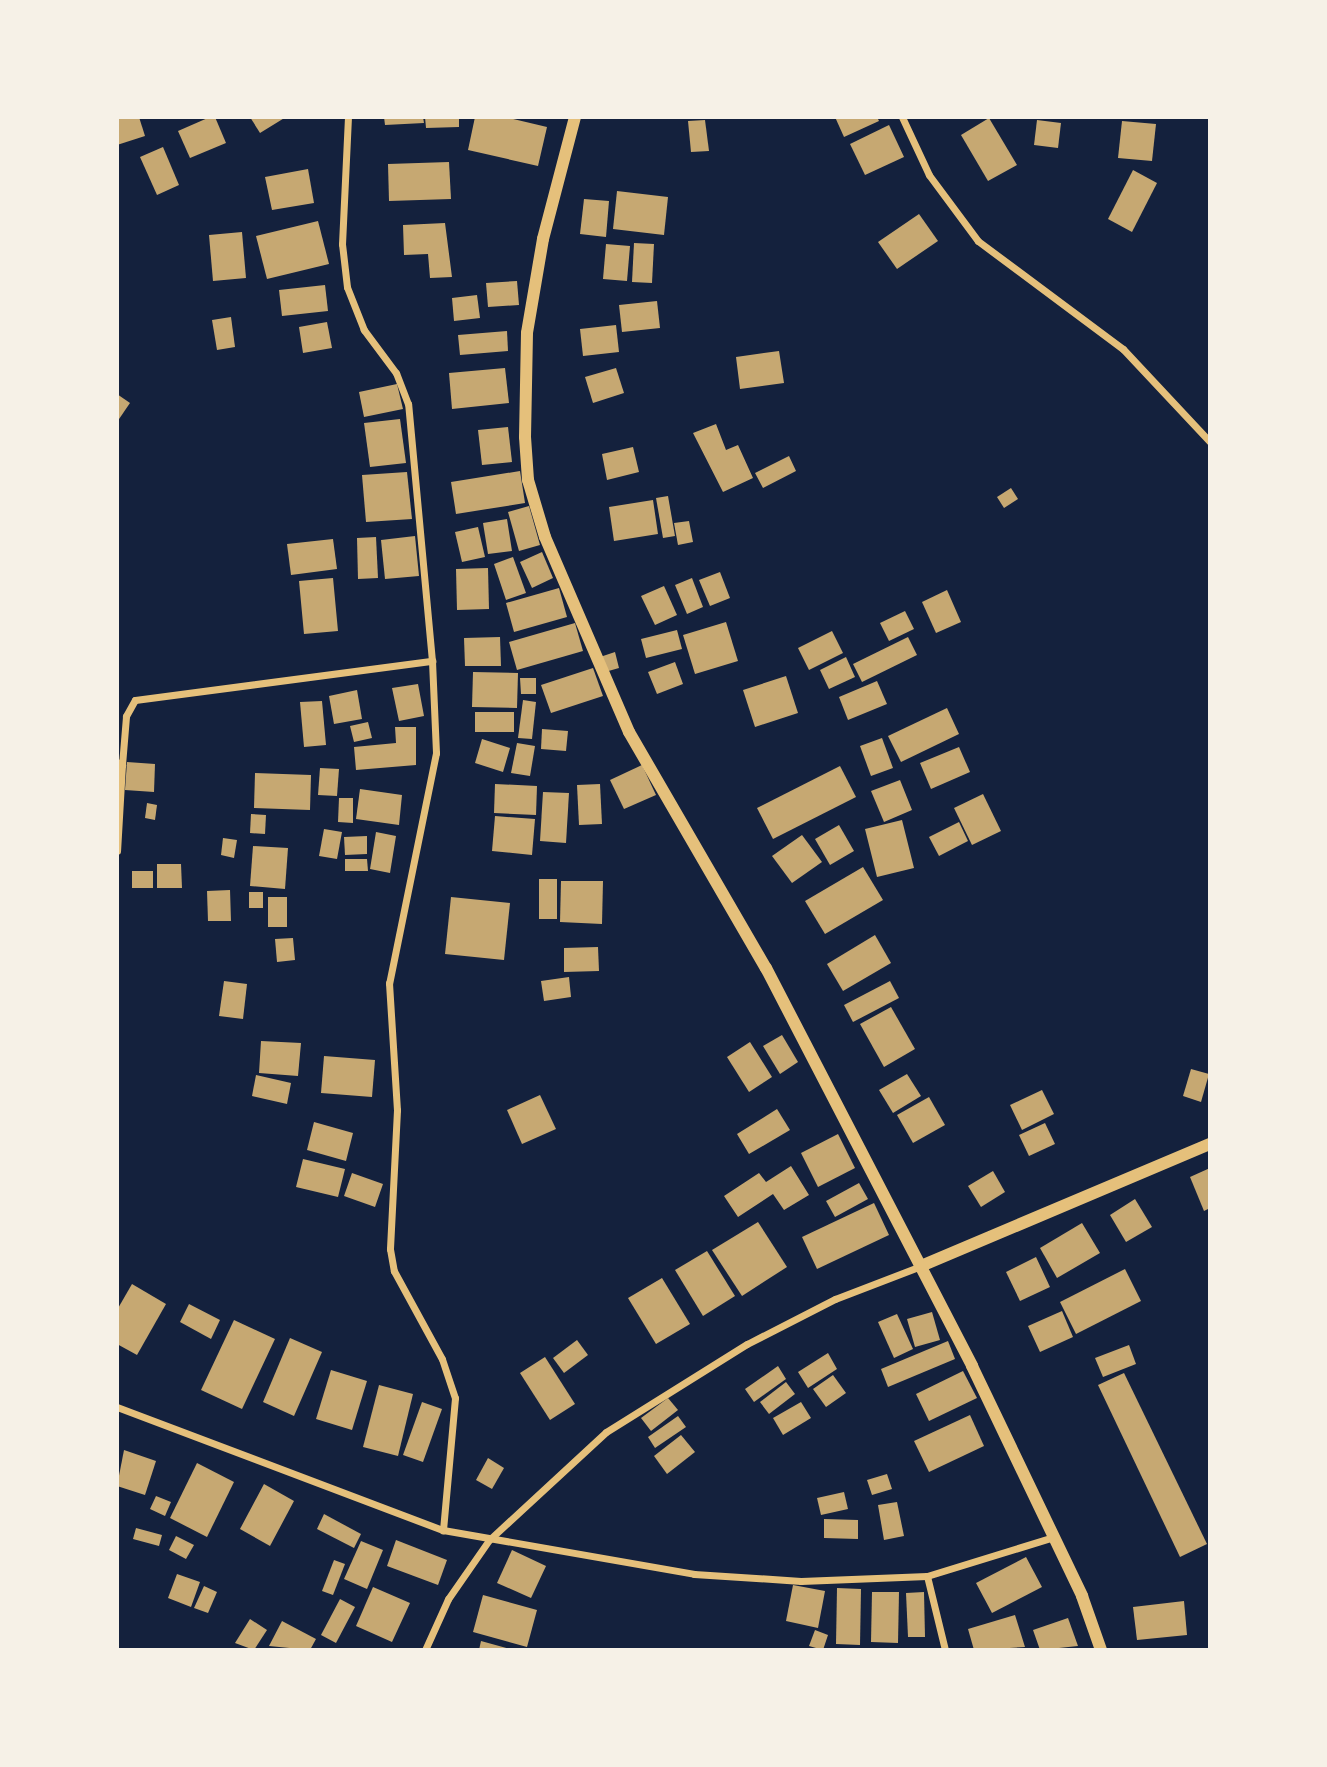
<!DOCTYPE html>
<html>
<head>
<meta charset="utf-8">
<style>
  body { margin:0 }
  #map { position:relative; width:1327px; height:1767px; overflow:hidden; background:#14213d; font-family:Karla,sans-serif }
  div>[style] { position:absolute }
  .building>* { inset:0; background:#c6a872 }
  .minor>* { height:7px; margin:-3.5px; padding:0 3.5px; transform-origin:3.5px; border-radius:3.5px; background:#e5c07b }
  .tertiary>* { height:12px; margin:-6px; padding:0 6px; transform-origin:6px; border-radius:6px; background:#e5c07b }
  span { translate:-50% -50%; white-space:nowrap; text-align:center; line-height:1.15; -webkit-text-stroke:5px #f6f1e7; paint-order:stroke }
  .frame { position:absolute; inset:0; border:119px solid #f6f1e7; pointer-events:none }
</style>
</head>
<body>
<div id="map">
  <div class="building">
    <i style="clip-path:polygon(117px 117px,139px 117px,145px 136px,117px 145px)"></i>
    <i style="clip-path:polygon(210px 117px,215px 117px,226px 143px,190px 158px,178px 131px)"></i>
    <i style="clip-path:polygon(250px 117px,286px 117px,260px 133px)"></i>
    <i style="clip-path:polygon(384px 117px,423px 117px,424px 123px,385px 125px)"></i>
    <i style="clip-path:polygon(425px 117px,459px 117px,459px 127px,426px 128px)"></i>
    <i style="clip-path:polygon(475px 117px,505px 117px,547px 127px,538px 166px,468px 150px)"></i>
    <i style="clip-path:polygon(835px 117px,877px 117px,879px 121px,844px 137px)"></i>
    <i style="clip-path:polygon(989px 118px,1017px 165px,988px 181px,961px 135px)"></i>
    <i style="clip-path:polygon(705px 120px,709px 151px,691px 152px,688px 121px)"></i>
    <i style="clip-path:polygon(1037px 120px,1061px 123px,1058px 148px,1034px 145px)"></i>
    <i style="clip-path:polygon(1122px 121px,1156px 124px,1152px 161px,1118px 158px)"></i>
    <i style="clip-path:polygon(889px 125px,904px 157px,865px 175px,850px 144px)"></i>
    <i style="clip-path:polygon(163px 147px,179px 185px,157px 195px,140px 157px)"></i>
    <i style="clip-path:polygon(449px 162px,451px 199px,389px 201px,388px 164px)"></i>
    <i style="clip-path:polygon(308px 169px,314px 203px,272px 210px,265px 177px)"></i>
    <i style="clip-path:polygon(1133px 170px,1157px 183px,1132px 232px,1108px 219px)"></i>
    <i style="clip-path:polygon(617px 191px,668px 197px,664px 235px,613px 229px)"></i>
    <i style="clip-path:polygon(584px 199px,609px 201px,606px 237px,580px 234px)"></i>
    <i style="clip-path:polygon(919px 214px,938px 241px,897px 269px,878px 242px)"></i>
    <i style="clip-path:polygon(318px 221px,329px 264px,267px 279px,256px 236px)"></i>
    <i style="clip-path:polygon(445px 223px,452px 277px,430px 278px,428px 254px,404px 255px,403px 225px)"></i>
    <i style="clip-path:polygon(242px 232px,246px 278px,213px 281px,209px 235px)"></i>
    <i style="clip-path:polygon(634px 243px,654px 244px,652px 283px,632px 282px)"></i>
    <i style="clip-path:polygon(606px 244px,630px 246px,627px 281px,603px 279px)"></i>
    <i style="clip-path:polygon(517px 281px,519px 305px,488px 307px,486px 283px)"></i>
    <i style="clip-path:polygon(325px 285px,328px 311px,282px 316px,279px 290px)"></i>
    <i style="clip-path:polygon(477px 295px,480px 318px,454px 321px,452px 298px)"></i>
    <i style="clip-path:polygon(657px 301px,660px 328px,622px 332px,619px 305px)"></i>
    <i style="clip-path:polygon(231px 317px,235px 347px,217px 350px,212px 320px)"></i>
    <i style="clip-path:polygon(327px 322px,332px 348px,303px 353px,299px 327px)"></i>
    <i style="clip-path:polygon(616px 325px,619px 352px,583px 356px,580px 329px)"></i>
    <i style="clip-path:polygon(507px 331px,508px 351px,460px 355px,458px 335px)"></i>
    <i style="clip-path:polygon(779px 351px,784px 383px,740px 389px,736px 357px)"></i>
    <i style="clip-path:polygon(505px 368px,509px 403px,452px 409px,449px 373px)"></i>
    <i style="clip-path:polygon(616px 368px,624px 393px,593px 403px,585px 377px)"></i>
    <i style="clip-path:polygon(397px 384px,403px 409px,364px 417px,359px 392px)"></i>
    <i style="clip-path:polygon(117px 394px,130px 403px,117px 422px)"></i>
    <i style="clip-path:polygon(400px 419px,406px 463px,370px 467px,364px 423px)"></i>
    <i style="clip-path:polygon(716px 424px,726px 450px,738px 445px,753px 478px,723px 492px,693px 433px)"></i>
    <i style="clip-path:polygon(508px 427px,512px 462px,482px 465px,478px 430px)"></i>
    <i style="clip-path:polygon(633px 447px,639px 472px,607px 480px,602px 454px)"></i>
    <i style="clip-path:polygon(789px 456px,796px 471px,763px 488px,755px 473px)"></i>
    <i style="clip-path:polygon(520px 471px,525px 503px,456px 514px,451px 482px)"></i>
    <i style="clip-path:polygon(407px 472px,412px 519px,366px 522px,362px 475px)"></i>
    <i style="clip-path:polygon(1011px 488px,1018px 499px,1004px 508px,997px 497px)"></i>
    <i style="clip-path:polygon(668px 496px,675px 536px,663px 538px,656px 498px)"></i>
    <i style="clip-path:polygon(653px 500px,658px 534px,614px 541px,609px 507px)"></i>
    <i style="clip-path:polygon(529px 506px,540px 545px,519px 551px,508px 512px)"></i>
    <i style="clip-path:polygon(507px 519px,512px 551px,488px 554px,483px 523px)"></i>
    <i style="clip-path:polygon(689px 521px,693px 542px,678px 545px,674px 523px)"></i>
    <i style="clip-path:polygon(478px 527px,485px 557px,462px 562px,455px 532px)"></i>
    <i style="clip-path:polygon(415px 536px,419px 576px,385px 579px,381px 540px)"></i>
    <i style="clip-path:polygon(376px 537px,378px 578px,358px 579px,357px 538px)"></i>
    <i style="clip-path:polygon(333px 539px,337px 569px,291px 575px,287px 544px)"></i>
    <i style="clip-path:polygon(542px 552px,553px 578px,532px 588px,520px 562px)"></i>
    <i style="clip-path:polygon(513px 557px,526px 593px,506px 600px,494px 564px)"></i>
    <i style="clip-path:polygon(488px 568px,489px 609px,457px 610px,456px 569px)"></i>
    <i style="clip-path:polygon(720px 572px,730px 598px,710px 606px,699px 580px)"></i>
    <i style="clip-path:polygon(333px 578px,338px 631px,304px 634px,299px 581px)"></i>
    <i style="clip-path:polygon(692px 578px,703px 607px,687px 614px,675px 585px)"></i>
    <i style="clip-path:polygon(664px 586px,677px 615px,655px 625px,641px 596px)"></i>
    <i style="clip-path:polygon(559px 588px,567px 617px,514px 632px,506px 603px)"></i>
    <i style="clip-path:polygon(947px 590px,961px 622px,936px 633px,922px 602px)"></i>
    <i style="clip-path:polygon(905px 611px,914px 629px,889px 641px,880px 623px)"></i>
    <i style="clip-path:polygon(726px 622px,738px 661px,695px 674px,683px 635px)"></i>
    <i style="clip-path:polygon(575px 623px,583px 651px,517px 670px,509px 642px)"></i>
    <i style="clip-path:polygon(677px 630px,682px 649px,646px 658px,641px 639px)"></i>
    <i style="clip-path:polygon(832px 631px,843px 653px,809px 670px,798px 648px)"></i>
    <i style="clip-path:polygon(500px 637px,501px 666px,465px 666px,464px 638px)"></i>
    <i style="clip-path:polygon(908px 637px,917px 655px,862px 682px,853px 664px)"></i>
    <i style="clip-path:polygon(615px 652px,619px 668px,605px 672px,600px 657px)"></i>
    <i style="clip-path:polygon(846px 657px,855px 677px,829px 689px,820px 670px)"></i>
    <i style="clip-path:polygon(675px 662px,683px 684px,657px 694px,648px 672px)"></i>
    <i style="clip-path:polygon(593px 668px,603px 696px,551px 713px,541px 685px)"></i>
    <i style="clip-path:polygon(473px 672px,518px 673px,517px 708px,472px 707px)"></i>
    <i style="clip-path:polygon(786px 676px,798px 713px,755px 727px,743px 690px)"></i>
    <i style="clip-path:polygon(520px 678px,536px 678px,536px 694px,521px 694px)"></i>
    <i style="clip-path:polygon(877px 681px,887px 704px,848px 720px,839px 697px)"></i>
    <i style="clip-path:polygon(418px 684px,424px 716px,399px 721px,392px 688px)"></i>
    <i style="clip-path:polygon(357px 690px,362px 719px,334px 724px,329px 696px)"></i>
    <i style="clip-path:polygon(523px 700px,536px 702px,532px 739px,518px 738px)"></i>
    <i style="clip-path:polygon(322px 701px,326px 745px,304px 747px,300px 702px)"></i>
    <i style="clip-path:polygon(947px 708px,959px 734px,901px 762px,888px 736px)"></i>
    <i style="clip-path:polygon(475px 712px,514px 712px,514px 732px,475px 732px)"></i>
    <i style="clip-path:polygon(368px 722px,372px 738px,354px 742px,350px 726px)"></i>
    <i style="clip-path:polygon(395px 727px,416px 727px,416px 765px,356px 770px,354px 747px,396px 743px)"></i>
    <i style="clip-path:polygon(542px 729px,568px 731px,566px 751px,541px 749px)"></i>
    <i style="clip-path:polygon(882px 738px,893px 768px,871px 776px,860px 746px)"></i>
    <i style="clip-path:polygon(482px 739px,510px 748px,503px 772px,475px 763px)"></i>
    <i style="clip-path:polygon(517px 743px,535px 746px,530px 776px,511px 773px)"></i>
    <i style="clip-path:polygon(959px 747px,970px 772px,931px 789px,920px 763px)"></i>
    <i style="clip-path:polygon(127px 762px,155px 764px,154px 792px,125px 790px)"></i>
    <i style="clip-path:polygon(642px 765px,656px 795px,624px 809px,610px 780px)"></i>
    <i style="clip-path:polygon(840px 766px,856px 797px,773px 839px,757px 808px)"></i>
    <i style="clip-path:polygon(320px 768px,339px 769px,337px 796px,318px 795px)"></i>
    <i style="clip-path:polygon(255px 773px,311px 775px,310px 810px,254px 808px)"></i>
    <i style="clip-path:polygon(900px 780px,912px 810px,884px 822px,871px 791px)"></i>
    <i style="clip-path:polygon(495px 784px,537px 786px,536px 815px,494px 813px)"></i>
    <i style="clip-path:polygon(600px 784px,602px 824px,579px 825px,577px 785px)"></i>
    <i style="clip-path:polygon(360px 789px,402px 795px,399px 825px,356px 819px)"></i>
    <i style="clip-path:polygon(543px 792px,569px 793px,566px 843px,540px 841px)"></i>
    <i style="clip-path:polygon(983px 794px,1001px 831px,972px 845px,954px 808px)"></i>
    <i style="clip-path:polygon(339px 798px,353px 798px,353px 823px,338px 822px)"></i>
    <i style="clip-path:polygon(147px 803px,157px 805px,155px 820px,145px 818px)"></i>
    <i style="clip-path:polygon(251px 814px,266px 815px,265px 834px,250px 833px)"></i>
    <i style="clip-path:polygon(495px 816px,535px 819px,532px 855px,492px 851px)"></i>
    <i style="clip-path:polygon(902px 820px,914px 868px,877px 877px,865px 829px)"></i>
    <i style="clip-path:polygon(959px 822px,968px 841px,939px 856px,929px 837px)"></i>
    <i style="clip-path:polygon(839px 825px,854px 851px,830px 865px,815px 839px)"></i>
    <i style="clip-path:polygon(324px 829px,342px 832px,337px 859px,319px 856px)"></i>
    <i style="clip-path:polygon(376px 832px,396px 836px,390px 873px,370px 869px)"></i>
    <i style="clip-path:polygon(802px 835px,822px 862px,792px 883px,772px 856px)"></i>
    <i style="clip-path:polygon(367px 836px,367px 854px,345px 855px,344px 837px)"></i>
    <i style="clip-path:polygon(223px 838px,237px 840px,234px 858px,221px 855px)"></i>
    <i style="clip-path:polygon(253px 846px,288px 848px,285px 889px,250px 886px)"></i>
    <i style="clip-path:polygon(345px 859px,367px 859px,368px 871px,345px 871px)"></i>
    <i style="clip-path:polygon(157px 864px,181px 864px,182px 888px,157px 888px)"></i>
    <i style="clip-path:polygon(863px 867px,883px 900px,825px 934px,805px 901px)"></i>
    <i style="clip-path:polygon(132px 871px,153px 871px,153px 888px,132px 888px)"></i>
    <i style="clip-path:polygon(539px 879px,557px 879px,557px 919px,539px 919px)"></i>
    <i style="clip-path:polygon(561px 881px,603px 881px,602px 924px,560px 922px)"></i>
    <i style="clip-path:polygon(230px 890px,231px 921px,208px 921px,207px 891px)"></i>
    <i style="clip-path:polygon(249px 892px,263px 892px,263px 908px,249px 908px)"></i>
    <i style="clip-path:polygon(268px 897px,287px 897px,287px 927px,268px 927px)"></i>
    <i style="clip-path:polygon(451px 897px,510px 903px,504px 960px,445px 954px)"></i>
    <i style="clip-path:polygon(875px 935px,891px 963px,843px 991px,827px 964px)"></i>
    <i style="clip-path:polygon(293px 938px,295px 960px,277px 962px,275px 939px)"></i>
    <i style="clip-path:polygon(598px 947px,599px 971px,564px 972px,564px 948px)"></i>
    <i style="clip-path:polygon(569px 977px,571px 997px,544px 1001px,541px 981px)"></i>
    <i style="clip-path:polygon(224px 981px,247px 984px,243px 1019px,219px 1016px)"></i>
    <i style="clip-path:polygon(890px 981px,899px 998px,853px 1022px,844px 1005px)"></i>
    <i style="clip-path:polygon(891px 1007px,915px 1049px,884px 1067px,860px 1024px)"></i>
    <i style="clip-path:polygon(782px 1035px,798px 1062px,780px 1074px,763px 1046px)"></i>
    <i style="clip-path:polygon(261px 1041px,301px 1043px,298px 1076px,259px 1073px)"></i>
    <i style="clip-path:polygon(750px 1042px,772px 1077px,749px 1092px,727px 1057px)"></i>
    <i style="clip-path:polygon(324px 1056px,375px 1060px,372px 1097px,321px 1093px)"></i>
    <i style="clip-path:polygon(1191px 1069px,1209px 1074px,1201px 1102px,1183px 1096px)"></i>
    <i style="clip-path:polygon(907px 1074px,921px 1096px,893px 1113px,879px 1090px)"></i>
    <i style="clip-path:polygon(256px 1075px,291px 1083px,287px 1104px,252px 1096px)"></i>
    <i style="clip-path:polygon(1042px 1090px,1054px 1114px,1022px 1130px,1010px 1105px)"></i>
    <i style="clip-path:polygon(540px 1095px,556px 1129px,522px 1144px,507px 1110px)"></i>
    <i style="clip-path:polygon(929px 1097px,945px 1125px,913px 1143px,897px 1115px)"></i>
    <i style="clip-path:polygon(777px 1109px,790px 1130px,749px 1154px,737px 1134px)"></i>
    <i style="clip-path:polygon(314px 1122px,353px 1133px,346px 1161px,307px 1150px)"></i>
    <i style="clip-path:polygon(1045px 1123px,1055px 1144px,1029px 1156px,1019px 1135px)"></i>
    <i style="clip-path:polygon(838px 1134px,855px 1168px,818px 1187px,801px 1153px)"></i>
    <i style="clip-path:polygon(303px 1159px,345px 1169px,338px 1197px,296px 1187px)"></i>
    <i style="clip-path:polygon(791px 1166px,809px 1195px,784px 1210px,773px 1194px,738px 1217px,724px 1196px,759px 1173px,766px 1182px)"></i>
    <i style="clip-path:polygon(1210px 1168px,1210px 1208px,1204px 1211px,1190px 1177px)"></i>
    <i style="clip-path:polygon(993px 1171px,1005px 1192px,981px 1207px,968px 1186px)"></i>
    <i style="clip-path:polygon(352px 1173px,383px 1184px,375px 1207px,344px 1196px)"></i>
    <i style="clip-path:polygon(859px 1183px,868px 1199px,835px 1217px,826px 1201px)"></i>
    <i style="clip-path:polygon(1135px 1199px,1152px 1227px,1126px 1242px,1110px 1215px)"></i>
    <i style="clip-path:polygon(874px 1203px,889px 1235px,817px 1269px,802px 1237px)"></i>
    <i style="clip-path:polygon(758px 1222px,787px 1267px,742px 1296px,712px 1250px)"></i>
    <i style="clip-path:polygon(1082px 1223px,1100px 1253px,1057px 1278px,1040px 1248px)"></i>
    <i style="clip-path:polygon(707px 1251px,735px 1296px,703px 1316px,675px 1270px)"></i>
    <i style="clip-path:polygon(1036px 1257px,1050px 1287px,1020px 1301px,1006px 1272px)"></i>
    <i style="clip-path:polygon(1125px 1269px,1141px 1301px,1076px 1334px,1060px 1302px)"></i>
    <i style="clip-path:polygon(662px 1278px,690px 1324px,656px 1344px,628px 1298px)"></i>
    <i style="clip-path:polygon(132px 1284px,166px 1304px,137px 1355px,117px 1344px,117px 1310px)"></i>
    <i style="clip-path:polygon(189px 1304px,220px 1320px,211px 1339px,180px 1322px)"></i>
    <i style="clip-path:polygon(1062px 1311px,1073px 1337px,1040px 1352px,1028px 1326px)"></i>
    <i style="clip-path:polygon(932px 1312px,940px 1340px,915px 1347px,907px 1319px)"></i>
    <i style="clip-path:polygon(897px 1314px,913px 1349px,894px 1358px,878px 1322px)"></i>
    <i style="clip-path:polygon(234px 1320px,275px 1339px,242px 1409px,201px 1390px)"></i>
    <i style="clip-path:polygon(290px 1338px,322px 1352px,294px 1416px,263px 1402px)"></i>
    <i style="clip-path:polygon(577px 1340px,588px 1355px,564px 1373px,553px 1358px)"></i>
    <i style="clip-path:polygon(948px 1341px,955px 1359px,888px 1387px,881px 1369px)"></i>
    <i style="clip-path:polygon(1129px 1345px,1136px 1364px,1103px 1377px,1095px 1358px)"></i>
    <i style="clip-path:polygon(828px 1353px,837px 1369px,808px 1388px,798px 1372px)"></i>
    <i style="clip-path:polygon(545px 1357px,575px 1404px,550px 1420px,520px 1373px)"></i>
    <i style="clip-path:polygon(778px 1366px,786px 1379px,754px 1402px,745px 1389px)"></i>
    <i style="clip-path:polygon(331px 1370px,367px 1381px,352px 1430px,316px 1419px)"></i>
    <i style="clip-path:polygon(963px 1371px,977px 1398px,929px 1421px,916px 1394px)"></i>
    <i style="clip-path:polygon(1124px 1373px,1207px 1544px,1180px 1557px,1098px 1385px)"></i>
    <i style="clip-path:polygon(833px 1375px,846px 1393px,826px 1407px,813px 1389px)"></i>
    <i style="clip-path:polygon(786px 1382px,795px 1394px,769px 1414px,760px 1402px)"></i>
    <i style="clip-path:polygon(379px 1385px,413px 1394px,398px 1456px,363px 1447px)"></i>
    <i style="clip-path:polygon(668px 1398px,678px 1410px,651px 1431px,641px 1418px)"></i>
    <i style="clip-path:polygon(422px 1402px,442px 1409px,423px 1462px,403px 1455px)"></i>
    <i style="clip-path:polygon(801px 1402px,811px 1418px,783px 1435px,773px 1418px)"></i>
    <i style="clip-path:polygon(970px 1415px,984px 1446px,929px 1472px,914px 1441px)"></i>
    <i style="clip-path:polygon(678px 1416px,686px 1427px,655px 1448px,648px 1437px)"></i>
    <i style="clip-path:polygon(681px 1435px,695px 1452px,667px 1474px,654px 1456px)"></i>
    <i style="clip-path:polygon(124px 1450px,156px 1461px,145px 1495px,117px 1486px)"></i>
    <i style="clip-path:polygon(488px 1458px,504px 1468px,492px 1489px,476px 1480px)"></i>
    <i style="clip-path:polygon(197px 1463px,234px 1482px,207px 1537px,170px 1518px)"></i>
    <i style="clip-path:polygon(887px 1474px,892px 1489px,872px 1495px,867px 1480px)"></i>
    <i style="clip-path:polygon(264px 1484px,294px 1501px,270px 1546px,240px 1529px)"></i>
    <i style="clip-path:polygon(844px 1492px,848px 1509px,821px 1515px,817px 1498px)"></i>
    <i style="clip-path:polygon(156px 1496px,171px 1502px,165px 1516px,150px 1509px)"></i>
    <i style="clip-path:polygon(897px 1502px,904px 1536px,884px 1540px,878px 1505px)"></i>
    <i style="clip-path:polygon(324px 1514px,361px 1534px,354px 1548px,317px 1529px)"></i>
    <i style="clip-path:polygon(824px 1519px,858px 1520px,858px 1539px,824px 1538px)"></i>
    <i style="clip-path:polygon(136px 1528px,162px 1535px,159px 1546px,133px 1539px)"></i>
    <i style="clip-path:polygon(176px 1536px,194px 1545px,186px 1559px,169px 1550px)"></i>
    <i style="clip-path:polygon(396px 1540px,447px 1560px,438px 1585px,387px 1566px)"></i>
    <i style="clip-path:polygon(361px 1541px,383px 1550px,367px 1589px,344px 1579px)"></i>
    <i style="clip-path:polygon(512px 1550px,546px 1566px,531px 1598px,497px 1583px)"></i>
    <i style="clip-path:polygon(1026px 1557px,1042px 1587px,992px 1613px,976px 1583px)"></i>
    <i style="clip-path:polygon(334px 1560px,345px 1564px,333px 1595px,322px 1591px)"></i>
    <i style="clip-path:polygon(177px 1574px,200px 1582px,191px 1607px,168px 1598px)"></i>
    <i style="clip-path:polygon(793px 1585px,825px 1591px,818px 1628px,786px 1621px)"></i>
    <i style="clip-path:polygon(204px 1586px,217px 1592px,208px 1613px,194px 1608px)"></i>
    <i style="clip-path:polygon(373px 1587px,410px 1603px,392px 1642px,356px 1626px)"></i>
    <i style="clip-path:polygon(837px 1588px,861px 1589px,860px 1645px,836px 1644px)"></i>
    <i style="clip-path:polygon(872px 1592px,899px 1592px,898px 1643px,871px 1642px)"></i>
    <i style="clip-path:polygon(924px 1592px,925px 1637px,908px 1637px,906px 1593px)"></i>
    <i style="clip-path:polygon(483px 1595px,537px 1610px,527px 1647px,473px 1632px)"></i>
    <i style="clip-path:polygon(340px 1599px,355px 1607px,336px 1643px,321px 1635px)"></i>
    <i style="clip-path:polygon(1184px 1601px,1187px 1635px,1137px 1640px,1133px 1607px)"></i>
    <i style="clip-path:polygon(1015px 1615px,1025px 1647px,974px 1650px,968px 1629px)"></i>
    <i style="clip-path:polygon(1068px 1618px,1078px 1646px,1040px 1650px,1033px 1630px)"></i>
    <i style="clip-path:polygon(250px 1619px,267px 1630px,254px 1650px,235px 1643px)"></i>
    <i style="clip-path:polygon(282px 1621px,316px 1639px,310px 1650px,269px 1646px)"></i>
    <i style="clip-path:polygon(815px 1630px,828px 1635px,823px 1650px,809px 1646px)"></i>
    <i style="clip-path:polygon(481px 1641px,510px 1649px,510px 1650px,479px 1650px)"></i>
  </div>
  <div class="minor">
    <i style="left:902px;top:117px;width:64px;rotate:65deg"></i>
    <i style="left:929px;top:175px;width:82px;rotate:53.4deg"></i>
    <i style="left:978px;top:241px;width:181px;rotate:36.7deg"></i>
    <i style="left:1123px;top:349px;width:127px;rotate:46.9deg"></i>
    <i style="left:432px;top:661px;width:92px;rotate:87.5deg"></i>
    <i style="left:436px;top:753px;width:235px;rotate:101.5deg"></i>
    <i style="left:389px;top:983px;width:127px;rotate:86.4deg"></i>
    <i style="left:397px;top:1110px;width:139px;rotate:92.9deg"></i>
    <i style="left:390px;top:1249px;width:22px;rotate:80deg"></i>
    <i style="left:394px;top:1271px;width:100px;rotate:61.4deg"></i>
    <i style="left:442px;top:1359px;width:41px;rotate:71.6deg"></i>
    <i style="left:455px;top:1398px;width:133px;rotate:95.2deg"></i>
    <i style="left:117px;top:762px;width:6px;rotate:31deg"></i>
    <i style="left:122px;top:765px;width:86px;rotate:93.3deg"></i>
    <i style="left:122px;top:765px;width:49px;rotate:-85.3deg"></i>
    <i style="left:126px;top:716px;width:18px;rotate:-61deg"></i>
    <i style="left:135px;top:700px;width:300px;rotate:-7.5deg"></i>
    <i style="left:432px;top:661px;width:258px;rotate:-95.3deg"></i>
    <i style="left:408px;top:404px;width:33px;rotate:-111deg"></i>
    <i style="left:396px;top:373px;width:54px;rotate:-126.7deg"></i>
    <i style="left:364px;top:330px;width:46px;rotate:-111.6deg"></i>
    <i style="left:347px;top:287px;width:43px;rotate:-96.6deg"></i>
    <i style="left:342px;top:244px;width:127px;rotate:-87.3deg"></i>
    <i style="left:117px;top:1407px;width:348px;rotate:20.7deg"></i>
    <i style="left:443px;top:1530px;width:255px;rotate:9.9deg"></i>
    <i style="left:694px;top:1574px;width:107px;rotate:3.7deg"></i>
    <i style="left:801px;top:1581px;width:126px;rotate:-2.3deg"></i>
    <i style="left:927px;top:1576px;width:133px;rotate:-17.1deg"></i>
    <i style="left:927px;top:1576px;width:76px;rotate:76.3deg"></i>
    <i style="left:425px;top:1650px;width:56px;rotate:-65.7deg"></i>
    <i style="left:448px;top:1599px;width:72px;rotate:-55.2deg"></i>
    <i style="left:489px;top:1540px;width:159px;rotate:-42.7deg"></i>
    <i style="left:606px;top:1432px;width:166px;rotate:-32deg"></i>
    <i style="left:747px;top:1344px;width:99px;rotate:-27.1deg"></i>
    <i style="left:835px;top:1299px;width:92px;rotate:-21deg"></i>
  </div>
  <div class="tertiary">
    <i style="left:575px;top:117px;width:126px;rotate:104.7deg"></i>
    <i style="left:543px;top:239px;width:95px;rotate:99.7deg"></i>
    <i style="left:527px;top:333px;width:104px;rotate:91.1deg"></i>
    <i style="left:525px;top:437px;width:43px;rotate:86deg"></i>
    <i style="left:528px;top:480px;width:59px;rotate:73.4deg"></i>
    <i style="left:545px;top:537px;width:212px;rotate:66.7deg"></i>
    <i style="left:629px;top:732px;width:273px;rotate:59.9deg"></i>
    <i style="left:766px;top:968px;width:448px;rotate:62.6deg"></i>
    <i style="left:972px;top:1366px;width:255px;rotate:64.4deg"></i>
    <i style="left:1082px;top:1596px;width:57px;rotate:70.6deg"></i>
    <i style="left:921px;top:1266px;width:314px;rotate:-22.9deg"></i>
  </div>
  <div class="frame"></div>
</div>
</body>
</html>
